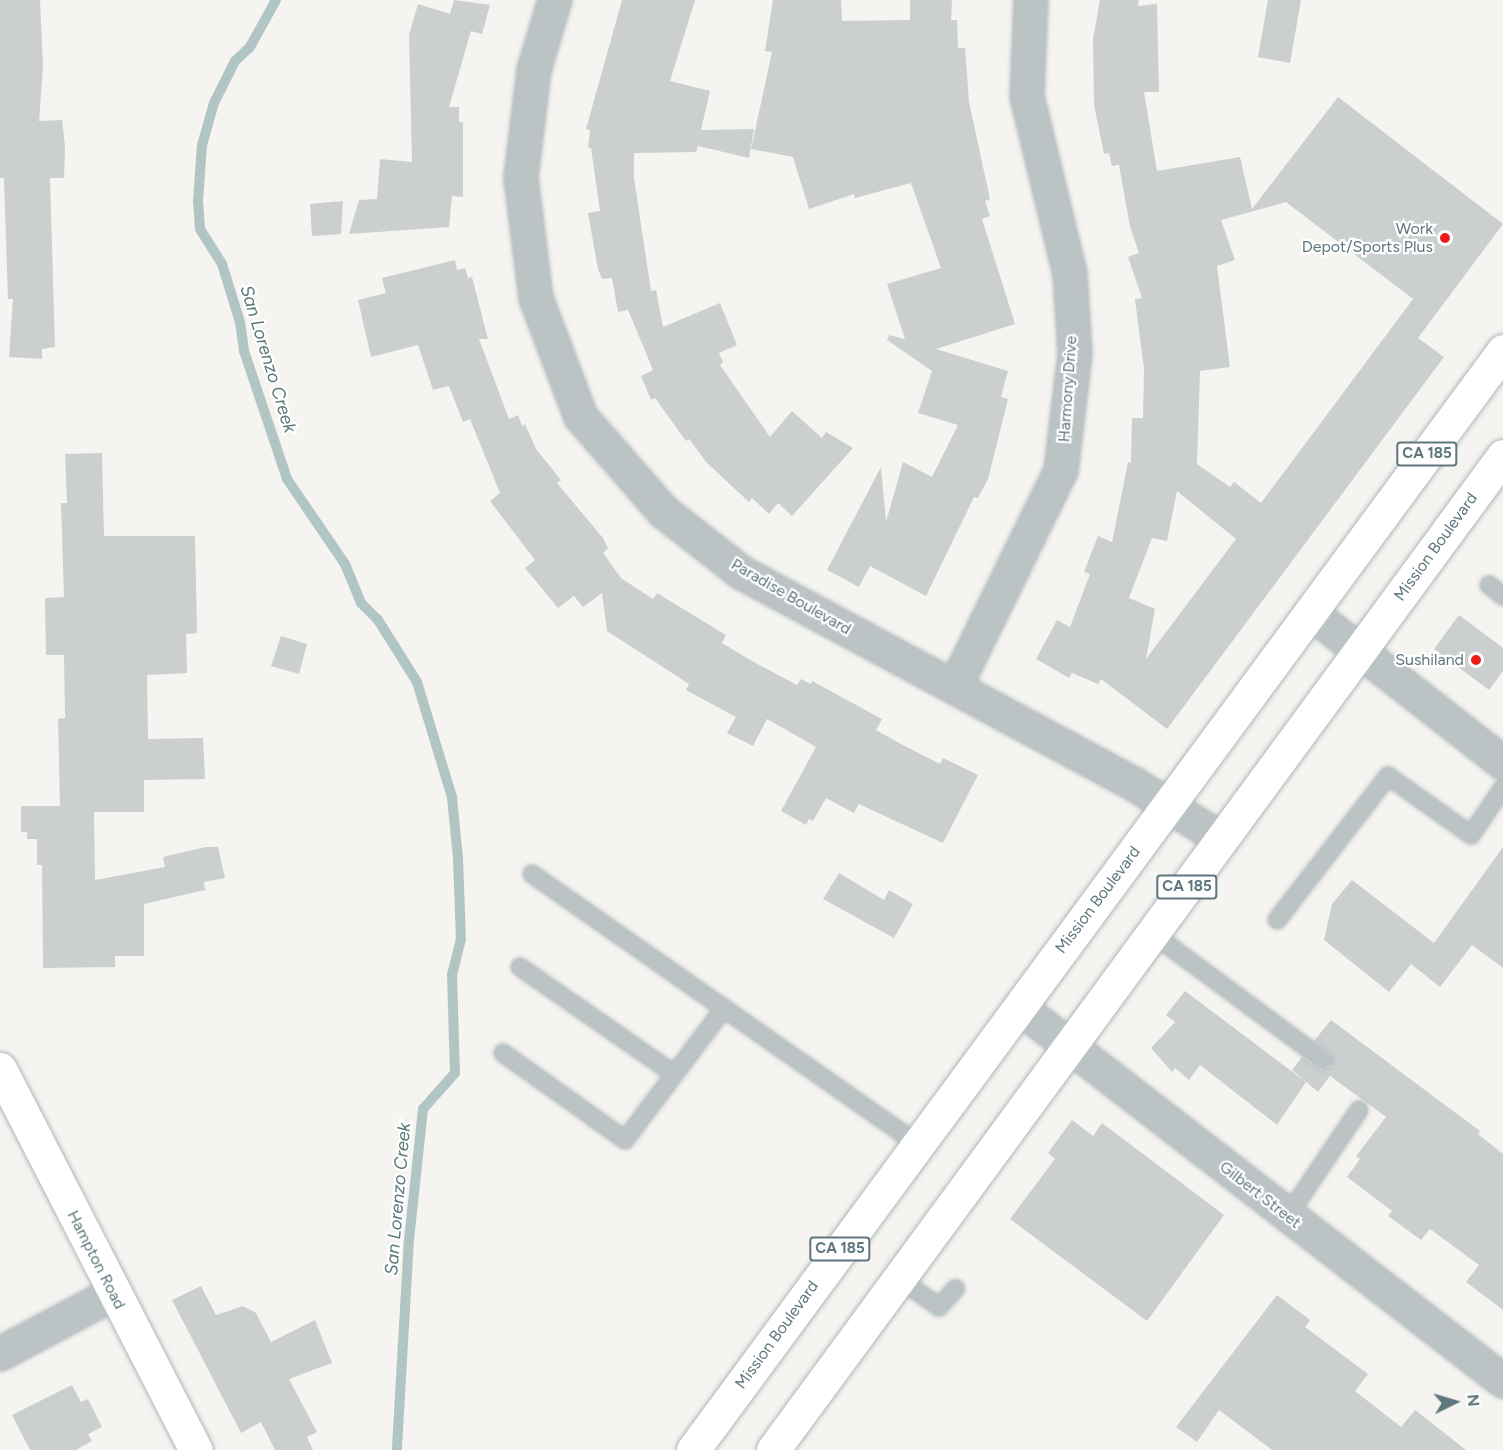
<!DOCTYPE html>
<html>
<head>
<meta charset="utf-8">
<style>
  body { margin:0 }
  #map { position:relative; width:1503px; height:1450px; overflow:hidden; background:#f5f4f0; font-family:Figtree,sans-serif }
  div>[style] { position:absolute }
  .stream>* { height:10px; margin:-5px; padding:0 5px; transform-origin:5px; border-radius:5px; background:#b2c5c5 }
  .building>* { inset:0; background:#cccfd0 }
  .roads { filter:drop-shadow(0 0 2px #afb7ba) drop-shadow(0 0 2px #afb7ba) }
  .lane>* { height:16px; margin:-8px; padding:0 8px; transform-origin:8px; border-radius:8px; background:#bcc3c5 }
  .street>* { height:32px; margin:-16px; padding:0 16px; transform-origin:16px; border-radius:16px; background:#bcc3c5 }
  .secondary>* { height:33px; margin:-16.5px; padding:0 16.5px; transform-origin:16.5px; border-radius:16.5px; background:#fff }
  .primary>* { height:33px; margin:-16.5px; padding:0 16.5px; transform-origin:16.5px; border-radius:16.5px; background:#fff }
  .dots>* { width:16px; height:16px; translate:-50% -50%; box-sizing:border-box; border:3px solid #fff; border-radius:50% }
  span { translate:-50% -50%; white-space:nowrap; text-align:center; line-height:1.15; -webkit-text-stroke:4.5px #fff; paint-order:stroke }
  .shield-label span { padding:2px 4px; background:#fff; border:2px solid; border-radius:4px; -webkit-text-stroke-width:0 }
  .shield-label { font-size:15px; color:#5e767d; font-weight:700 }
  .poi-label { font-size:16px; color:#5e767d }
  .right { translate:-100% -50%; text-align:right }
  .street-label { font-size:16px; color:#5e767d }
  .water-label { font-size:18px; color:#587879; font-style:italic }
  .north { position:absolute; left:1425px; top:1372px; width:60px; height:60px; -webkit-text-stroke:4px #fff; paint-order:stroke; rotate:85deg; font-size:16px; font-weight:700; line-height:24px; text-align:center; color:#5e767d }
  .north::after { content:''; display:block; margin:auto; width:21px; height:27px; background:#5e767d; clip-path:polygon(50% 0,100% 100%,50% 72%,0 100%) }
</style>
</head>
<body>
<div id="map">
  <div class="stream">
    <i style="left:276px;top:0;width:54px;rotate:119deg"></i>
    <i style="left:250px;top:47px;width:21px;rotate:137deg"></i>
    <i style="left:235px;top:61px;width:47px;rotate:116.6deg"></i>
    <i style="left:214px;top:103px;width:44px;rotate:105.9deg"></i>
    <i style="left:202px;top:145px;width:56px;rotate:94.1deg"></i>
    <i style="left:198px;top:201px;width:28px;rotate:86deg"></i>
    <i style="left:200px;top:229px;width:41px;rotate:57.8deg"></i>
    <i style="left:222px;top:264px;width:61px;rotate:72.8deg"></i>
    <i style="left:240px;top:322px;width:29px;rotate:82deg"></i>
    <i style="left:244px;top:351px;width:135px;rotate:71.4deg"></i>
    <i style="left:287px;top:479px;width:103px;rotate:55.7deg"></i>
    <i style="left:345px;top:564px;width:42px;rotate:67.7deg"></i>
    <i style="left:361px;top:603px;width:24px;rotate:45deg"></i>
    <i style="left:378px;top:620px;width:73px;rotate:57.8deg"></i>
    <i style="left:417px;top:682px;width:120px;rotate:73.1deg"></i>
    <i style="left:452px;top:797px;width:61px;rotate:84.4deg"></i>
    <i style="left:458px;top:858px;width:81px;rotate:87.9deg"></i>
    <i style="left:461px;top:939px;width:36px;rotate:104deg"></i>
    <i style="left:452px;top:974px;width:99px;rotate:88.3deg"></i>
    <i style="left:455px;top:1073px;width:48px;rotate:131.6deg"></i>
    <i style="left:423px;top:1109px;width:131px;rotate:96.1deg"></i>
    <i style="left:409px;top:1239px;width:211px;rotate:93.3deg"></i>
  </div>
  <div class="building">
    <i style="clip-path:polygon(0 0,40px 0,43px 66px,39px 121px,62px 120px,65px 146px,64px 178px,50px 178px,55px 347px,42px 349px,42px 359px,9px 357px,13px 299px,8px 299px,4px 178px,0 178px)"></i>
    <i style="clip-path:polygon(454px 0,490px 5px,482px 34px,471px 31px,449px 107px,459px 107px,459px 122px,463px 122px,463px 197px,452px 196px,449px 227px,349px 234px,359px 200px,377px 199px,380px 159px,412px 162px,409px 35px,418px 4px,450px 14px)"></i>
    <i style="clip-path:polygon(622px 0,695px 0,670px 81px,710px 91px,701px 130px,754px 129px,749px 158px,698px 146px,696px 152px,634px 153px,634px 178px,651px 291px,656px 290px,663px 327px,720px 303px,737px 345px,719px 353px,723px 362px,720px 365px,770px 437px,792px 411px,822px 438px,826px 432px,853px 448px,792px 516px,778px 503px,769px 514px,752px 498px,749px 502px,707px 463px,689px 439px,686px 441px,655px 398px,651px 400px,641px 376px,653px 370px,628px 310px,618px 312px,612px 278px,602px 279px,598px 269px,588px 213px,600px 211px,591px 148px,588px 148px,590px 130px,586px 129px)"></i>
    <i style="clip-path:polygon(773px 0,841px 0,842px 21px,910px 20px,910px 0,952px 0,951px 20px,957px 20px,958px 48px,965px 48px,969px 102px,990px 199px,985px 201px,990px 216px,982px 219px,1015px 324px,936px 349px,1008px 371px,1001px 397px,1008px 399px,988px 479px,978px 498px,974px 497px,926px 596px,870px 566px,859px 587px,827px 570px,881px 467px,886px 522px,903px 462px,932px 477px,958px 425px,918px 413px,932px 371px,887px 340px,889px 335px,905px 339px,887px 284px,941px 268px,911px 183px,855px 198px,854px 194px,809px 209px,793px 157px,751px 149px,772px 52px,765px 51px)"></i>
    <i style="clip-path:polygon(evenodd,1100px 0,1139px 0,1138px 6px,1157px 4px,1159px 92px,1144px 92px,1157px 171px,1240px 157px,1252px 209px,1338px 97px,1503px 224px,1418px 338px,1444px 357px,1167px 729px,1101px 679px,1098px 684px,1072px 673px,1069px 678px,1036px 659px,1057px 620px,1070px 627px,1090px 574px,1084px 572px,1098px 536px,1112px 542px,1128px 462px,1131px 463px,1132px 418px,1143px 418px,1144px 369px,1135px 299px,1142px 298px,1128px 257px,1139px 253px,1130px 227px,1119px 165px,1112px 166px,1109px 153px,1104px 154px,1094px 105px,1093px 39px,1100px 0,1286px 202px,1413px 299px,1261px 503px,1234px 482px,1230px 487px,1197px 464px,1200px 371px,1230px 367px,1217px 266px,1235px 260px,1221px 220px,1286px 202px,1100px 0,1177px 491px,1236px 539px,1146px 659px,1155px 609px,1129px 598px,1152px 538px,1167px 541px,1177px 491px)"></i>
    <i style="clip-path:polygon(1268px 0,1301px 0,1290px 63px,1258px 57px)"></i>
    <i style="clip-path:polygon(343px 201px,341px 234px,312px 236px,310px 204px)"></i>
    <i style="clip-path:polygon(455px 260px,457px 270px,465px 268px,468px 278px,472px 277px,488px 339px,479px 339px,509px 419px,518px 415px,522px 426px,525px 424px,536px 449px,561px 480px,557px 483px,603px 538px,608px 548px,603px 553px,621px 578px,653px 599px,657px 593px,726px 635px,722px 643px,752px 661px,797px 685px,801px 679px,811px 684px,812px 681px,882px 719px,876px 730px,899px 743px,940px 764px,943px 758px,978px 775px,943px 843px,859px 804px,854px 813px,826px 798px,813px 821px,809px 819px,806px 825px,781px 811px,816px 747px,767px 719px,753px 746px,727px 733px,736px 717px,686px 690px,689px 684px,607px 631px,602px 593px,583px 607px,574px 596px,558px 608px,525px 568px,535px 560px,490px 501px,500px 493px,470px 419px,463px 422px,449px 386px,433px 390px,418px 345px,371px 357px,358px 300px,386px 293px,382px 278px)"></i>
    <i style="clip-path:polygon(102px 453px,104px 536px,195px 536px,197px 633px,186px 634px,187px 673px,147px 675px,148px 739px,203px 738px,205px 779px,144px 780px,144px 812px,94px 812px,95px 880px,165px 867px,163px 857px,206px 847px,218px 847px,225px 878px,204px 882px,205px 890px,144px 904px,144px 956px,115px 956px,115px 967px,43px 968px,42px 865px,37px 865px,37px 839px,27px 839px,27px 832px,21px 832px,21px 806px,60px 806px,58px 719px,65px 718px,64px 655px,46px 655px,45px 598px,64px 597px,61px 503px,67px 503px,65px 454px)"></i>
    <i style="clip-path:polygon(1459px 615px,1503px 648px,1503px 671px,1489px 690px,1434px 649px)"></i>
    <i style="clip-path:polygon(281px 636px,307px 644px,299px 674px,271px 666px)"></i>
    <i style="clip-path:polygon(1503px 847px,1503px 968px,1472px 945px,1440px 987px,1411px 964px,1389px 992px,1324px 940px,1332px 904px,1352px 880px,1434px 943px)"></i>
    <i style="clip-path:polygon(839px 873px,884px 900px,889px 890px,913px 904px,894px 938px,823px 899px)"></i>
    <i style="clip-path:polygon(1185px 991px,1306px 1082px,1277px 1125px,1200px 1065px,1189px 1080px,1175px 1068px,1172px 1072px,1151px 1048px,1175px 1022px,1166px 1015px)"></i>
    <i style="clip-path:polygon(1331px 1020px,1480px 1131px,1478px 1134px,1503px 1154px,1503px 1310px,1466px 1282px,1479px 1265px,1430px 1229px,1421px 1240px,1388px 1216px,1392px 1211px,1347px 1177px,1360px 1159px,1356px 1156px,1386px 1117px,1330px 1076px,1318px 1092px,1292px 1070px,1302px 1057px,1321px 1070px,1331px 1067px,1332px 1055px,1314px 1041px)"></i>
    <i style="clip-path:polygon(1072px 1120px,1093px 1136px,1102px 1123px,1224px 1215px,1147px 1321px,1010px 1219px,1055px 1159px,1048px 1153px)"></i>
    <i style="clip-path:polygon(201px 1286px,216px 1315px,243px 1306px,256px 1313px,271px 1342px,315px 1320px,332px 1363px,289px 1379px,317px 1432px,307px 1437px,313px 1450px,275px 1450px,261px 1422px,241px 1433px,172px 1300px)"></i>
    <i style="clip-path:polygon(1277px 1295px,1310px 1320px,1305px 1327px,1368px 1374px,1355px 1391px,1401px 1427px,1415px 1410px,1466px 1450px,1272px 1450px,1219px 1410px,1197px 1442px,1176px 1427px)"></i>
    <i style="clip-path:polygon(72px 1385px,81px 1402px,88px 1399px,102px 1427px,88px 1434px,92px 1441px,76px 1450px,30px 1450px,12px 1415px)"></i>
  </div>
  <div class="roads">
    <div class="lane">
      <i style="left:1489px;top:585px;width:18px;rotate:38deg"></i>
      <i style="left:532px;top:874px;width:471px;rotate:35deg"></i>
      <i style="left:1277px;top:920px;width:182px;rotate:-52.4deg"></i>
      <i style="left:1388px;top:776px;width:102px;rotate:35.4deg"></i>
      <i style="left:1471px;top:835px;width:57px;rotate:-55.8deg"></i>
      <i style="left:1153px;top:934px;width:212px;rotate:36.5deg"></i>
      <i style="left:520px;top:967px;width:188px;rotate:34.8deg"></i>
      <i style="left:503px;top:1053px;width:150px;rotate:35.5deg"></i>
      <i style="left:625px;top:1140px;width:165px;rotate:-53.1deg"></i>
      <i style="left:1287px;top:1217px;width:129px;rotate:-56.1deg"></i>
      <i style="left:897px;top:1277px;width:52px;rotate:35.5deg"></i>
      <i style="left:939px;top:1307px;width:25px;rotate:-48deg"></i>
    </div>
    <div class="street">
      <i style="left:555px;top:0;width:73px;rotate:106.7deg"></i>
      <i style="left:534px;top:70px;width:109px;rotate:96.9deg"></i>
      <i style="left:521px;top:178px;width:121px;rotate:82.9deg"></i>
      <i style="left:536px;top:298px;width:127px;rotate:69.3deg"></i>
      <i style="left:581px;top:417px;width:126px;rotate:48.9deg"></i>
      <i style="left:664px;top:512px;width:99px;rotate:38deg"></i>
      <i style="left:742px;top:573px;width:445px;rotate:28.3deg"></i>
      <i style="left:1134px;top:784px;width:103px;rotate:32.3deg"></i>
      <i style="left:1311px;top:613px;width:244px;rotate:38deg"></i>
      <i style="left:955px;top:687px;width:241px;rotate:-63.9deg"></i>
      <i style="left:1061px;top:471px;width:119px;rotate:-83.2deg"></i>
      <i style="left:1075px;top:353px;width:79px;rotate:-93.6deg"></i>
      <i style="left:1070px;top:274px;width:183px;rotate:-103.6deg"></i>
      <i style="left:1027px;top:96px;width:96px;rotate:-87.6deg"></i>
      <i style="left:1019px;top:1007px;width:612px;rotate:37.69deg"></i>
      <i style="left:0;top:1354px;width:128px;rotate:-28deg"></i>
    </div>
    <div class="secondary">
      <i style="left:0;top:1069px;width:428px;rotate:62.8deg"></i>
    </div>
    <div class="primary">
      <i style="left:693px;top:1450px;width:1365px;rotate:-53.61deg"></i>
      <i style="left:773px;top:1450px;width:1233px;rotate:-53.71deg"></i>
    </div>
  </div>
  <div class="dots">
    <i style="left:1445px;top:238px;background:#eb1e1a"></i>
    <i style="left:1476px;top:660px;background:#eb1e1a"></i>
  </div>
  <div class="shield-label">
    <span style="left:1427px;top:454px">CA 185</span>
    <span style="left:1187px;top:887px">CA 185</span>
    <span style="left:840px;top:1249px">CA 185</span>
  </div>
  <div class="poi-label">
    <span class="right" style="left:1433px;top:238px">Work<br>Depot/Sports Plus</span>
    <span class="right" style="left:1464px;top:660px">Sushiland</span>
  </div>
  <div class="street-label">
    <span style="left:1068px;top:389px;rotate:-86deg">Harmony Drive</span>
    <span style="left:1436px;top:547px;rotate:-54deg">Mission Boulevard</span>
    <span style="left:791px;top:597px;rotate:30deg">Paradise Boulevard</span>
    <span style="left:1098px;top:900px;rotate:-53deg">Mission Boulevard</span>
    <span style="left:1260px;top:1195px;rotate:38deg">Gilbert Street</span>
    <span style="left:96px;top:1260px;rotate:63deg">Hampton Road</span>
    <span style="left:777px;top:1335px;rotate:-54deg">Mission Boulevard</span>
  </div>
  <div class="water-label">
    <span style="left:268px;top:359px;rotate:73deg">San Lorenzo Creek</span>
    <span style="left:398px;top:1199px;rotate:-85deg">San Lorenzo Creek</span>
  </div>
  <div class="north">N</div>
</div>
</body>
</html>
